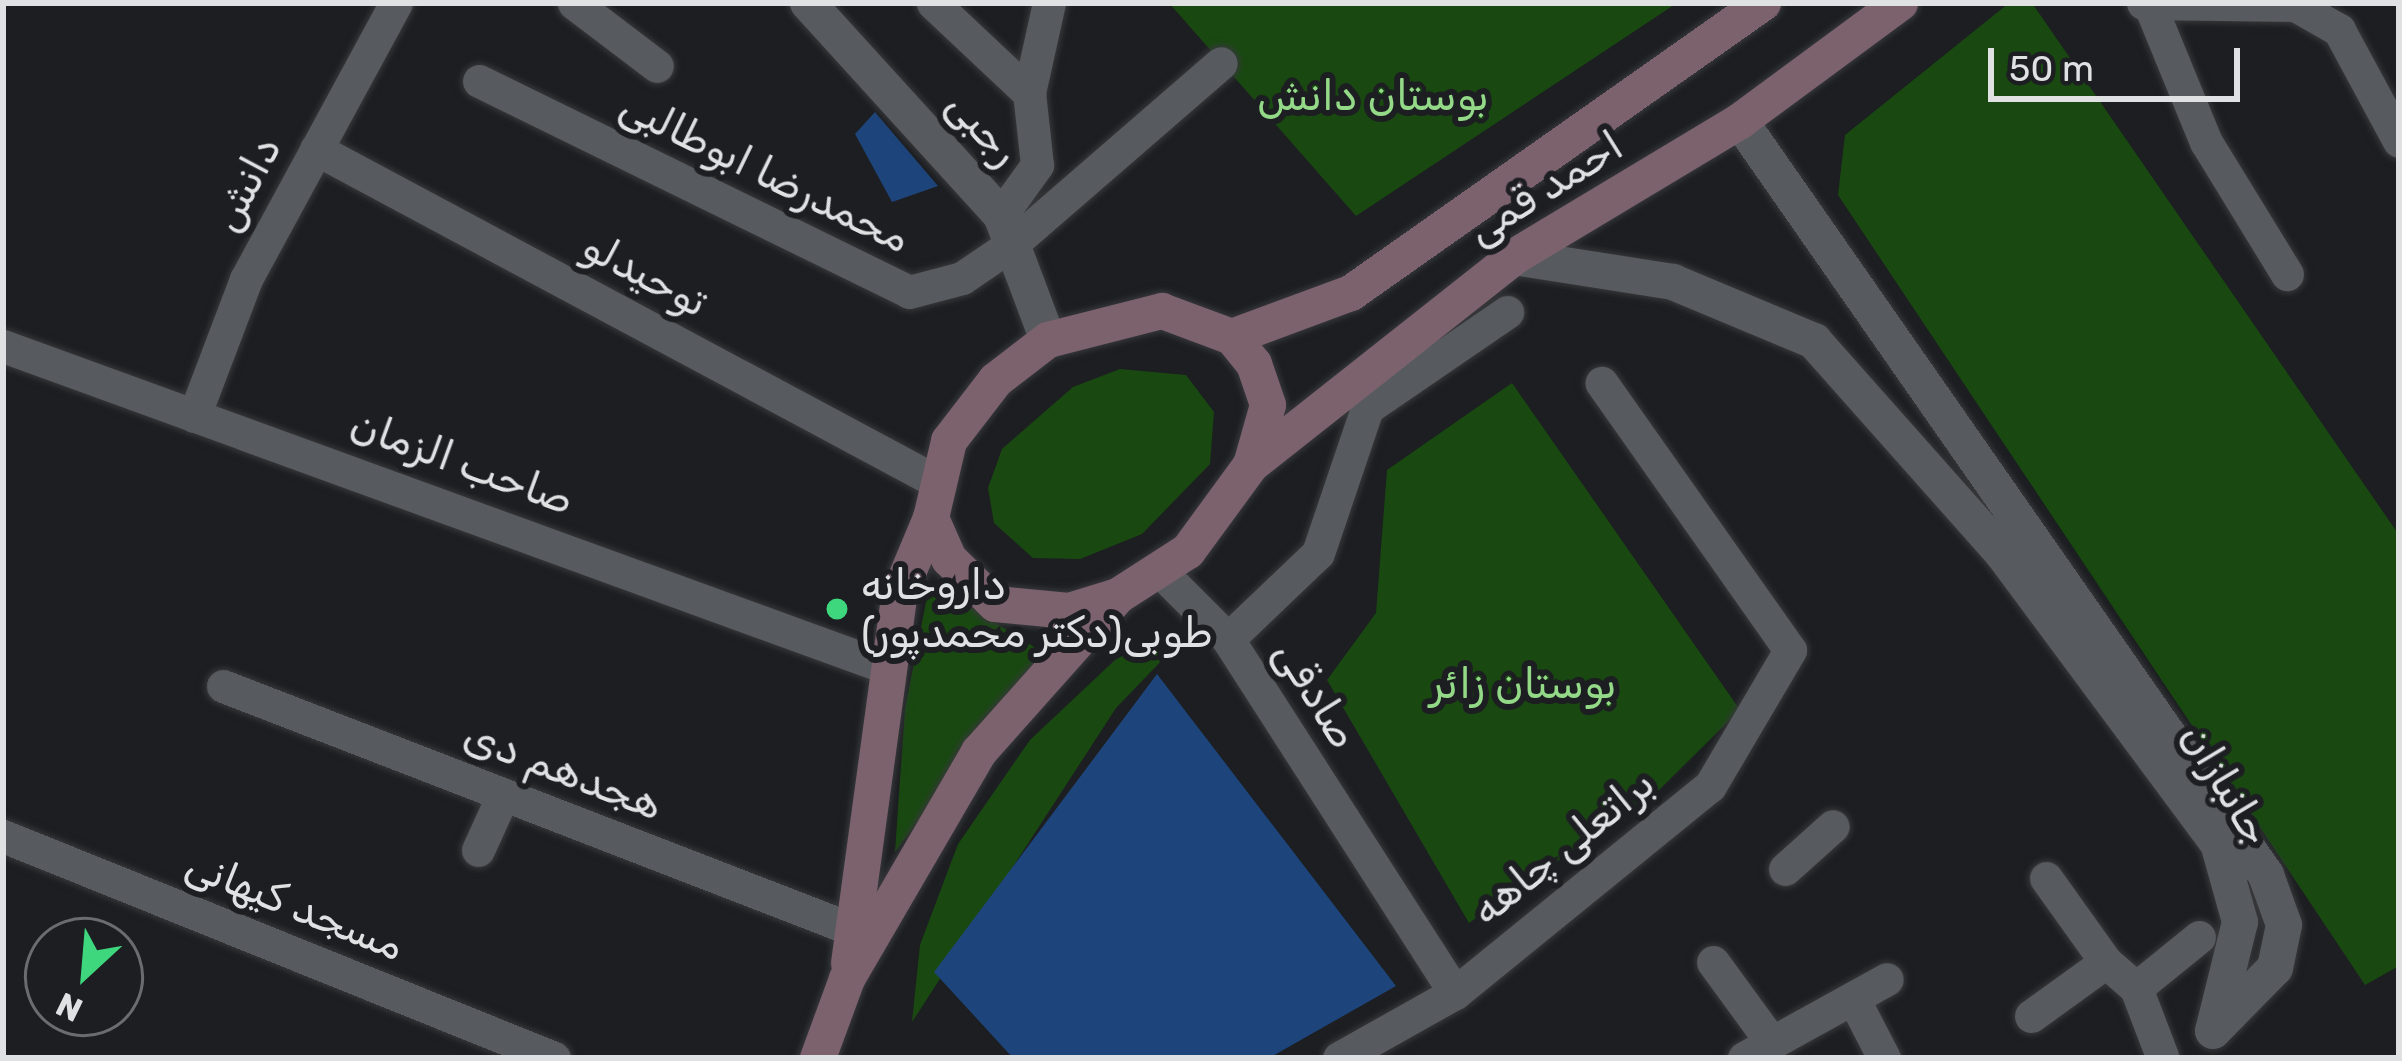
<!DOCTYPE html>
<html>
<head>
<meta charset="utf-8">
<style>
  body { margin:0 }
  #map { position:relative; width:2402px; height:1061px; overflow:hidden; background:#1c1e21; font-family:Rubik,"Noto Naskh Arabic",sans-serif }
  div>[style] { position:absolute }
  .green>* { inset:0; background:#194911 }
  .building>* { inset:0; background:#1e457b }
  .roads { filter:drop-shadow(0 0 3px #37383b) drop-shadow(0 0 3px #37383b) }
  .minor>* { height:33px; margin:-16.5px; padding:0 16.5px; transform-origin:16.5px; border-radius:16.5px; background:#575a5e }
  .tertiary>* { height:36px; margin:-18px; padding:0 18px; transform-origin:18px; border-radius:18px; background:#575a5e }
  .secondary>* { height:36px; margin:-18px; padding:0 18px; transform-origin:18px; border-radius:18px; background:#7c626d }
  .dots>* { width:33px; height:33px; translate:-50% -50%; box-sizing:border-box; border:6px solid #1c1e21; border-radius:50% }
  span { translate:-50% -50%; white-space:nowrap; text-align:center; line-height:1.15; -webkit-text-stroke:12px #1c1e21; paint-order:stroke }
  .park-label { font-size:42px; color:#93d987 }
  .street-label { font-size:42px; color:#dfe1e3 }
  .poi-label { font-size:42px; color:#dfe1e3 }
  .left { translate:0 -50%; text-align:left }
  .frame { position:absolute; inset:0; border:6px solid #dfe1e3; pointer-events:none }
  .north { position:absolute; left:24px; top:917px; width:120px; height:120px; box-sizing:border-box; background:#1c1e21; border:3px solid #6a6c6f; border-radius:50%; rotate:206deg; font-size:33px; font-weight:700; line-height:48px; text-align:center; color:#dfe1e3 }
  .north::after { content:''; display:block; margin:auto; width:42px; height:54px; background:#3ed77d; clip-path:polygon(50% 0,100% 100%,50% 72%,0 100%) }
  .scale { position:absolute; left:1988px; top:48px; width:252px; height:54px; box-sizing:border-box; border:6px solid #dfe1e3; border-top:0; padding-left:15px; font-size:36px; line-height:42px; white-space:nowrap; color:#dfe1e3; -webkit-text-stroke:9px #1c1e21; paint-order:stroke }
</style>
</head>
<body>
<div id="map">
  <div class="green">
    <i style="clip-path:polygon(1169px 3px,1677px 3px,1356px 216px)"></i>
    <i style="clip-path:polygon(2009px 3px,2032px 3px,2399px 535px,2399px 966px,2365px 985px,1838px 195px,1845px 135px)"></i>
    <i style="clip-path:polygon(1120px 369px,1186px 375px,1214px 412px,1210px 464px,1142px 534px,1080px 559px,1033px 558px,994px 523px,988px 488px,1002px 449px,1073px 387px)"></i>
    <i style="clip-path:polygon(1512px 383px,1740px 710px,1659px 790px,1469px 923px,1327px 680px,1376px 613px,1387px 470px)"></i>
    <i style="clip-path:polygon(930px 582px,1044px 653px,895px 852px,905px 708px)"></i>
    <i style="clip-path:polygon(1165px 631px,1166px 656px,1116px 708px,912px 1022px,920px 945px,958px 844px,1030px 740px,1115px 660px)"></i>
  </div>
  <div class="building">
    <i style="clip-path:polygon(875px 112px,938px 186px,892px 202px,855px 134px)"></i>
    <i style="clip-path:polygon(1157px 674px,1396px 986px,1269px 1058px,1013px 1058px,934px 972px)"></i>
  </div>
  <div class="roads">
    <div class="minor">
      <i style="left:574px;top:3px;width:104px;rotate:37.2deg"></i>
      <i style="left:933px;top:3px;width:132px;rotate:43.2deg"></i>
      <i style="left:2143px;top:3px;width:152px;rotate:0.8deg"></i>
      <i style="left:2295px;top:5px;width:51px;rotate:29.6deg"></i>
      <i style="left:2339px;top:30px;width:126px;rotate:61.6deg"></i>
      <i style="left:2151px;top:8px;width:145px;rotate:67.7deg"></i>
      <i style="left:2206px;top:142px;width:155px;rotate:58.5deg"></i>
      <i style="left:479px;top:81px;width:479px;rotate:26.1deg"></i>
      <i style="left:909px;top:292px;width:55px;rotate:-14.8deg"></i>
      <i style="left:962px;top:278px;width:60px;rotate:-34.2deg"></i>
      <i style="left:1012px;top:244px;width:276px;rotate:-40.9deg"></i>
      <i style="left:316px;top:149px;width:699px;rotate:28.18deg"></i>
      <i style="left:1001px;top:215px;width:62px;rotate:-54.2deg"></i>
      <i style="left:1037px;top:165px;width:72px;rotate:-96.3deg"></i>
      <i style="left:1029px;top:93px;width:92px;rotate:-77.5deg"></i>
      <i style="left:3px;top:346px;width:942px;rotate:19.99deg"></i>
      <i style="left:194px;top:416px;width:147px;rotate:-69.2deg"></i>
      <i style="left:246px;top:279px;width:314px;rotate:-61.5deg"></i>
      <i style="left:1160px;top:571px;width:96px;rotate:45deg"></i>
      <i style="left:223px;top:686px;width:696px;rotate:21.14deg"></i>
      <i style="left:3px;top:836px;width:594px;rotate:21.94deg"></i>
      <i style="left:478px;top:850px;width:60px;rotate:-65.6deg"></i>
      <i style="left:1785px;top:869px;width:64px;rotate:-41.9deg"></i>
      <i style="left:2046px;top:878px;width:103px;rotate:54.5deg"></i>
      <i style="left:1713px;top:962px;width:100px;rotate:53.9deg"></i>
      <i style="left:2136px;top:988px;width:73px;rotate:69.1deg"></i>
      <i style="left:1455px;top:993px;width:421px;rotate:-122.7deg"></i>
      <i style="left:1228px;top:639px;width:124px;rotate:-43.7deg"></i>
      <i style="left:1318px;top:553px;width:153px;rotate:-71.3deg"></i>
      <i style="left:1367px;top:408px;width:170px;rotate:-34.4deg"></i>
      <i style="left:1853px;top:998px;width:68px;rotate:62.7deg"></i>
      <i style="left:2031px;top:1016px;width:92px;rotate:-35.8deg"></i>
      <i style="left:2106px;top:962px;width:40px;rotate:41deg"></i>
      <i style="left:2136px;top:988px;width:81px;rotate:-39deg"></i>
      <i style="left:1339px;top:1058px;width:133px;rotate:-29.3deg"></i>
      <i style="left:1455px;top:993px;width:328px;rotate:-39.1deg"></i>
      <i style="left:1710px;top:786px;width:158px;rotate:-59.5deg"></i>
      <i style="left:1790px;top:650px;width:327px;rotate:-125.2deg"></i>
      <i style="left:1744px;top:1058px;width:163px;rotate:-28.9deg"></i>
    </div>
    <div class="tertiary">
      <i style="left:808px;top:3px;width:287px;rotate:47.7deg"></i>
      <i style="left:1001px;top:215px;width:134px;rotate:69.4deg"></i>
      <i style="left:1514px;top:257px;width:161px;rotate:8.9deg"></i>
      <i style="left:1673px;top:282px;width:153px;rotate:22.7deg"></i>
      <i style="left:1814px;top:341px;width:285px;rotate:48.4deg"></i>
      <i style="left:2003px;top:554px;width:360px;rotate:53.4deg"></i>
      <i style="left:2218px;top:843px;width:82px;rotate:74.4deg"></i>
      <i style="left:2240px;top:922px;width:112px;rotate:103.9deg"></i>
      <i style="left:2213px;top:1031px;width:88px;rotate:-45.5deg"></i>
      <i style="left:2275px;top:968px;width:44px;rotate:-78.2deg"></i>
      <i style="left:2284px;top:925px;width:53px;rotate:-109.8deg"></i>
      <i style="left:2266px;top:875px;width:919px;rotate:-124.9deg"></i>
    </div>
    <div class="secondary">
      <i style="left:1162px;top:311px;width:75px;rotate:20.4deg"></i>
      <i style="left:1232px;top:337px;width:35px;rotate:51deg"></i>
      <i style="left:1254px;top:364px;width:43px;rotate:71.1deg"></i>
      <i style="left:1268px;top:405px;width:62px;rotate:105.8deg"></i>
      <i style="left:1251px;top:465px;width:107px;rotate:126.2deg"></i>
      <i style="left:1188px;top:551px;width:83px;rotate:147.3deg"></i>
      <i style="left:1118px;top:596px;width:51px;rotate:163deg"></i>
      <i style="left:1069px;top:611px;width:74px;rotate:-174.6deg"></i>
      <i style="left:995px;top:604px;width:64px;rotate:-135.6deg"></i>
      <i style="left:949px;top:559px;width:45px;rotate:-113.7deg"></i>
      <i style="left:931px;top:518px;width:79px;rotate:-76.8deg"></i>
      <i style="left:949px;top:441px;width:77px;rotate:-52.4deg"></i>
      <i style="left:996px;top:380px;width:66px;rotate:-37.6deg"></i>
      <i style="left:1048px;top:340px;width:118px;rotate:-14.3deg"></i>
      <i style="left:1232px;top:337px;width:127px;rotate:-20.3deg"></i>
      <i style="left:1351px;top:293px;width:504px;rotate:-35.14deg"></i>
      <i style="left:1251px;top:465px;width:335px;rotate:-38.3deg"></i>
      <i style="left:1514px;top:257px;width:264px;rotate:-31deg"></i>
      <i style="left:1740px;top:121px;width:199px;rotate:-36.4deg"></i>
      <i style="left:849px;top:963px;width:374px;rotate:-82.2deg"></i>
      <i style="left:900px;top:592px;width:80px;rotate:-67.3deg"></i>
      <i style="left:818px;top:1058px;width:84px;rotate:-69.8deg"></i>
      <i style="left:847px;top:979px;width:263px;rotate:-59.8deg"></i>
      <i style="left:979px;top:752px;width:206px;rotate:-48.3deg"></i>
    </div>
  </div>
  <div class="dots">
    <i style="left:837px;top:609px;background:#3ed77d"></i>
  </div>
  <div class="park-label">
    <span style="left:1373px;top:96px">بوستان دانش</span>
    <span style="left:1523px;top:684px">بوستان زائر</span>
  </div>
  <div class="street-label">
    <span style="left:983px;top:128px;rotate:48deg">رجبی</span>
    <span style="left:765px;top:172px;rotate:26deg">محمدرضا ابوطالبی</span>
    <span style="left:246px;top:184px;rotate:-62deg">دانش</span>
    <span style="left:1545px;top:188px;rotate:-32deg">احمد قمی</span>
    <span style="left:645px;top:274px;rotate:28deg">توحیدلو</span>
    <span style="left:462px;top:462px;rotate:20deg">صاحب الزمان</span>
    <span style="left:1316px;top:694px;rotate:58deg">صادقی</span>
    <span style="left:563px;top:770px;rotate:21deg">هجدهم دی</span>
    <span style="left:2226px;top:784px;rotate:59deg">جانبازان</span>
    <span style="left:1563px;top:847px;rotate:-39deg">براتعلی چاهه</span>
    <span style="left:295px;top:905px;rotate:22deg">مسجد کیهانی</span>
  </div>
  <div class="poi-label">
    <span class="left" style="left:861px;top:609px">داروخانه<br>طوبی(دکتر محمدپور)</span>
  </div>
  <div class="frame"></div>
  <div class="north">N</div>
  <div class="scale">50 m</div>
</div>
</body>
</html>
